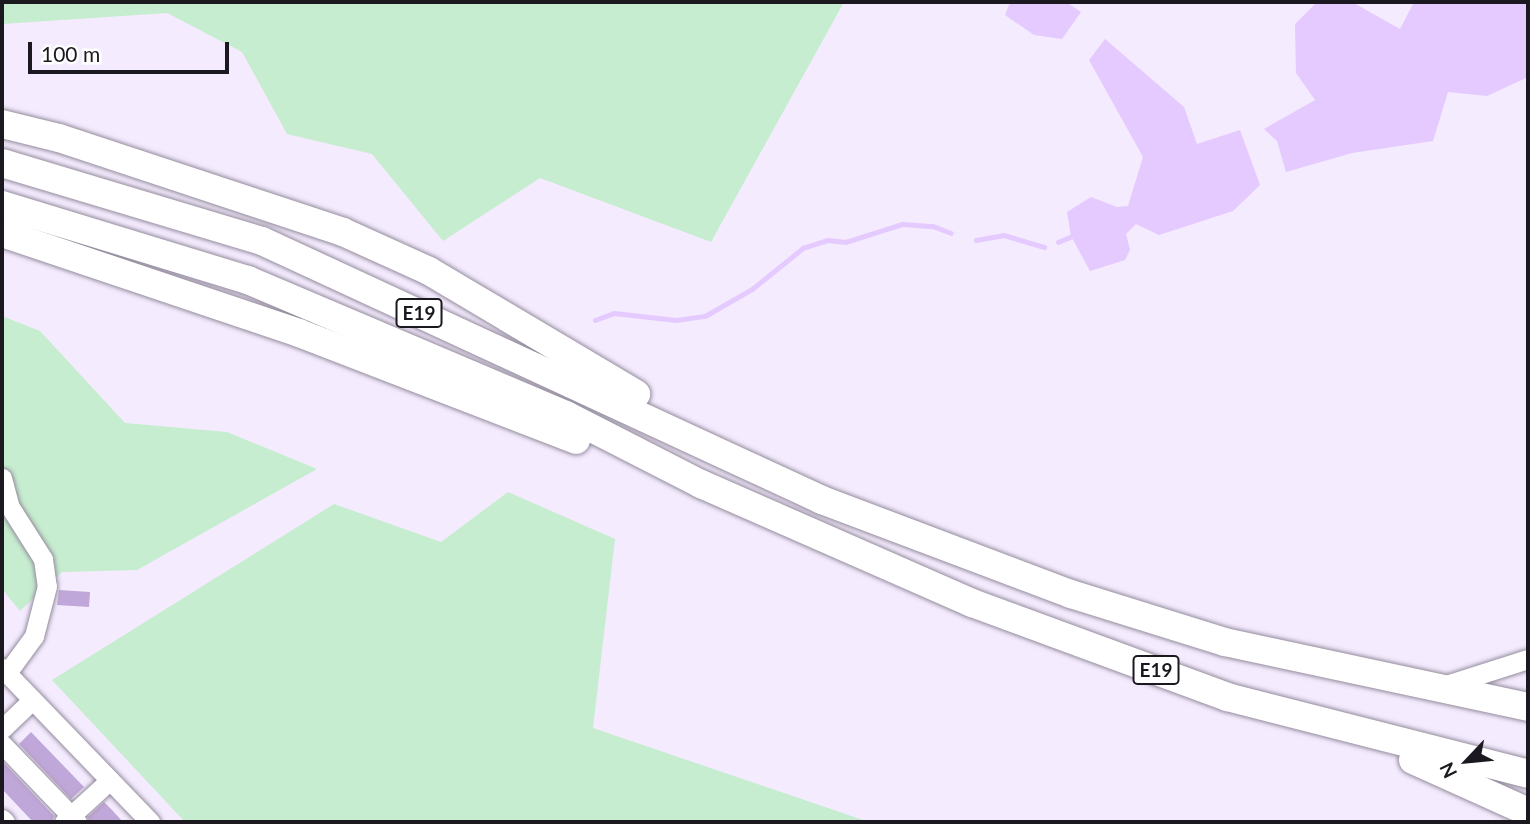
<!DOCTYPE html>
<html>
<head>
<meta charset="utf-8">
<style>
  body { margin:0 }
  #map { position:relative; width:1530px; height:824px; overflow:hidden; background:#f4ebfe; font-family:Lato,sans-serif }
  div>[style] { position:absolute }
  .green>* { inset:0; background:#c6edcf }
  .water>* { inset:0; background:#e4cafe }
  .stream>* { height:4.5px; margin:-2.25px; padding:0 2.25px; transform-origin:2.25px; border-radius:2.25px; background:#e4cafe }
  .building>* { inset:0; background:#c0a7d9 }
  .roads { filter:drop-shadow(0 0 2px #948c9d) drop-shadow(0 0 2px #948c9d) }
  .minor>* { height:19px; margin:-9.5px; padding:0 9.5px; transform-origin:9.5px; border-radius:9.5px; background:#fff }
  .highway>* { height:28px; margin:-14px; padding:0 14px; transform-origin:14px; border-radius:14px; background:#fff }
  span { translate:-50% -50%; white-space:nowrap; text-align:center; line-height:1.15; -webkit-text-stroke:7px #fff; paint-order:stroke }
  .shield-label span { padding:2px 5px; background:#fff; border:2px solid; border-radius:5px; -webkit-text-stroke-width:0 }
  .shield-label { font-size:19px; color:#1c181f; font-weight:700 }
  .frame { position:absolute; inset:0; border:4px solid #1c181f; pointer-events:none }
  .north { position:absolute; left:1432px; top:726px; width:70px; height:70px; -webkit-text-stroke:5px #fff; paint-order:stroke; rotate:244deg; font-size:19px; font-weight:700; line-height:28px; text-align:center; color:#1c181f }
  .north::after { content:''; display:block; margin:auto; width:24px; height:32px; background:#1c181f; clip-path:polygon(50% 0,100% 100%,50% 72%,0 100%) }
  .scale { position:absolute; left:28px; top:42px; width:201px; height:32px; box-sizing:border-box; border:4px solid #1c181f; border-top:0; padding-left:9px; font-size:21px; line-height:24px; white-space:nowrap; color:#1c181f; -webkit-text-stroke:5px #fff; paint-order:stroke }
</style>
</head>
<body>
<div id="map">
  <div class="green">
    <i style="clip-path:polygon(2px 2px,844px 2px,711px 242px,540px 178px,443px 241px,372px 154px,287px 134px,242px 52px,167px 13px,2px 24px)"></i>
    <i style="clip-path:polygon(2px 316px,40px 331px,125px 423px,227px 432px,317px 469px,137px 570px,62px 572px,20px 611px,2px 589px)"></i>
    <i style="clip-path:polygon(508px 492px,615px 539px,593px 728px,869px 822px,185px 822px,52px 680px,334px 504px,441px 542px)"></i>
  </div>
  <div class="water">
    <i style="clip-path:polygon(1010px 2px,1066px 2px,1081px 12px,1062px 39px,1034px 35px,1005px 15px)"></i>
    <i style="clip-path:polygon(1317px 2px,1352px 2px,1400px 29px,1414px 2px,1528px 2px,1528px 77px,1487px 96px,1448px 92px,1433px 141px,1352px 153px,1286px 172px,1277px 141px,1264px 129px,1315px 100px,1296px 73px,1295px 24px)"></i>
    <i style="clip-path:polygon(1105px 39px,1184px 107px,1197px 144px,1240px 130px,1260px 185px,1233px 211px,1159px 235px,1136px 224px,1126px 234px,1130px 250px,1125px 260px,1090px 271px,1071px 236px,1067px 212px,1091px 197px,1117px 207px,1128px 206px,1143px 157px,1089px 60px)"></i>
  </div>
  <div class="stream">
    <i style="left:976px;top:240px;width:28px;rotate:-10deg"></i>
    <i style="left:1004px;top:235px;width:42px;rotate:16.7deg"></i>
    <i style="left:1058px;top:242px;width:21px;rotate:-23deg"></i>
    <i style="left:595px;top:320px;width:20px;rotate:-20deg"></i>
    <i style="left:614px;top:313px;width:62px;rotate:6.4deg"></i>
    <i style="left:676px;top:320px;width:29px;rotate:-8deg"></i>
    <i style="left:705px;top:316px;width:54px;rotate:-29.9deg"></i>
    <i style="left:752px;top:289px;width:65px;rotate:-38.8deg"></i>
    <i style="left:803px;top:248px;width:26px;rotate:-18deg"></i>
    <i style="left:828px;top:240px;width:18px;rotate:6deg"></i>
    <i style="left:846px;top:242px;width:59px;rotate:-17.8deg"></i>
    <i style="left:902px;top:224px;width:31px;rotate:4deg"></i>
    <i style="left:933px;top:226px;width:19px;rotate:21deg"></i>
  </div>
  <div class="building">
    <i style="clip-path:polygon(59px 590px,90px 592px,89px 607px,57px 605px)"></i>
    <i style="clip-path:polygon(31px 732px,84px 787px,71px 799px,19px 744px)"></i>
    <i style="clip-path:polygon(2px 761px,54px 816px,52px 822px,33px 822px,2px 789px)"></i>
    <i style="clip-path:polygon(104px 802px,112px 810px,123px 822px,89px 822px,88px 817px)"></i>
  </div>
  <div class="roads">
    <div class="minor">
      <i style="left:2px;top:478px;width:30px;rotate:75deg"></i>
      <i style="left:10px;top:507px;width:62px;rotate:57.6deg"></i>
      <i style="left:43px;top:559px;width:27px;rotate:82deg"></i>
      <i style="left:47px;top:586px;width:52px;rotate:104.6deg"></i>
      <i style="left:34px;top:636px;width:46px;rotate:126.1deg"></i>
      <i style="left:2px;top:668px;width:214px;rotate:46.1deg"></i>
      <i style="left:1440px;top:687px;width:92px;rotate:-17.7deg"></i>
      <i style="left:2px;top:729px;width:42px;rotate:-44deg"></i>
      <i style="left:2px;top:744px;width:108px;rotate:46.1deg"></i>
      <i style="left:2px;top:819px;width:4px;rotate:45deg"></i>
      <i style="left:64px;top:822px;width:62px;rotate:-42.4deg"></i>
    </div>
    <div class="highway">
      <i style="left:2px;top:124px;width:59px;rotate:13.8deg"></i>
      <i style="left:59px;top:138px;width:299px;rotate:18.3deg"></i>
      <i style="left:343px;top:232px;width:94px;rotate:24.4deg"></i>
      <i style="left:429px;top:271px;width:241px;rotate:30.7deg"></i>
      <i style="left:2px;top:163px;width:271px;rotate:16.7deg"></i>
      <i style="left:262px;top:241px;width:617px;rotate:24.82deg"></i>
      <i style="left:822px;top:500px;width:266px;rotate:20.7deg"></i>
      <i style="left:1071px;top:594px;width:161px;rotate:17.3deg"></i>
      <i style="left:1225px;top:642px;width:310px;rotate:12.1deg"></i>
      <i style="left:2px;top:205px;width:257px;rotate:17deg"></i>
      <i style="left:248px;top:280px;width:345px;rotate:23deg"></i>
      <i style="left:566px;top:415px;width:152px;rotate:27.1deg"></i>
      <i style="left:701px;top:484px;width:296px;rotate:23.7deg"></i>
      <i style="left:972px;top:603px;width:272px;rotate:20.2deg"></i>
      <i style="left:1227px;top:697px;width:311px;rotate:14.3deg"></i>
      <i style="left:2px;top:233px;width:313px;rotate:18.6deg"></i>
      <i style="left:299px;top:333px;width:297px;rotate:21.1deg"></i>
      <i style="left:1413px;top:760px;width:126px;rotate:24.3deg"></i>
    </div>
  </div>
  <div class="shield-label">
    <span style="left:419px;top:313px">E19</span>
    <span style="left:1156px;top:670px">E19</span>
  </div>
  <div class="frame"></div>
  <div class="north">N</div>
  <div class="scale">100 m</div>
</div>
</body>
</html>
